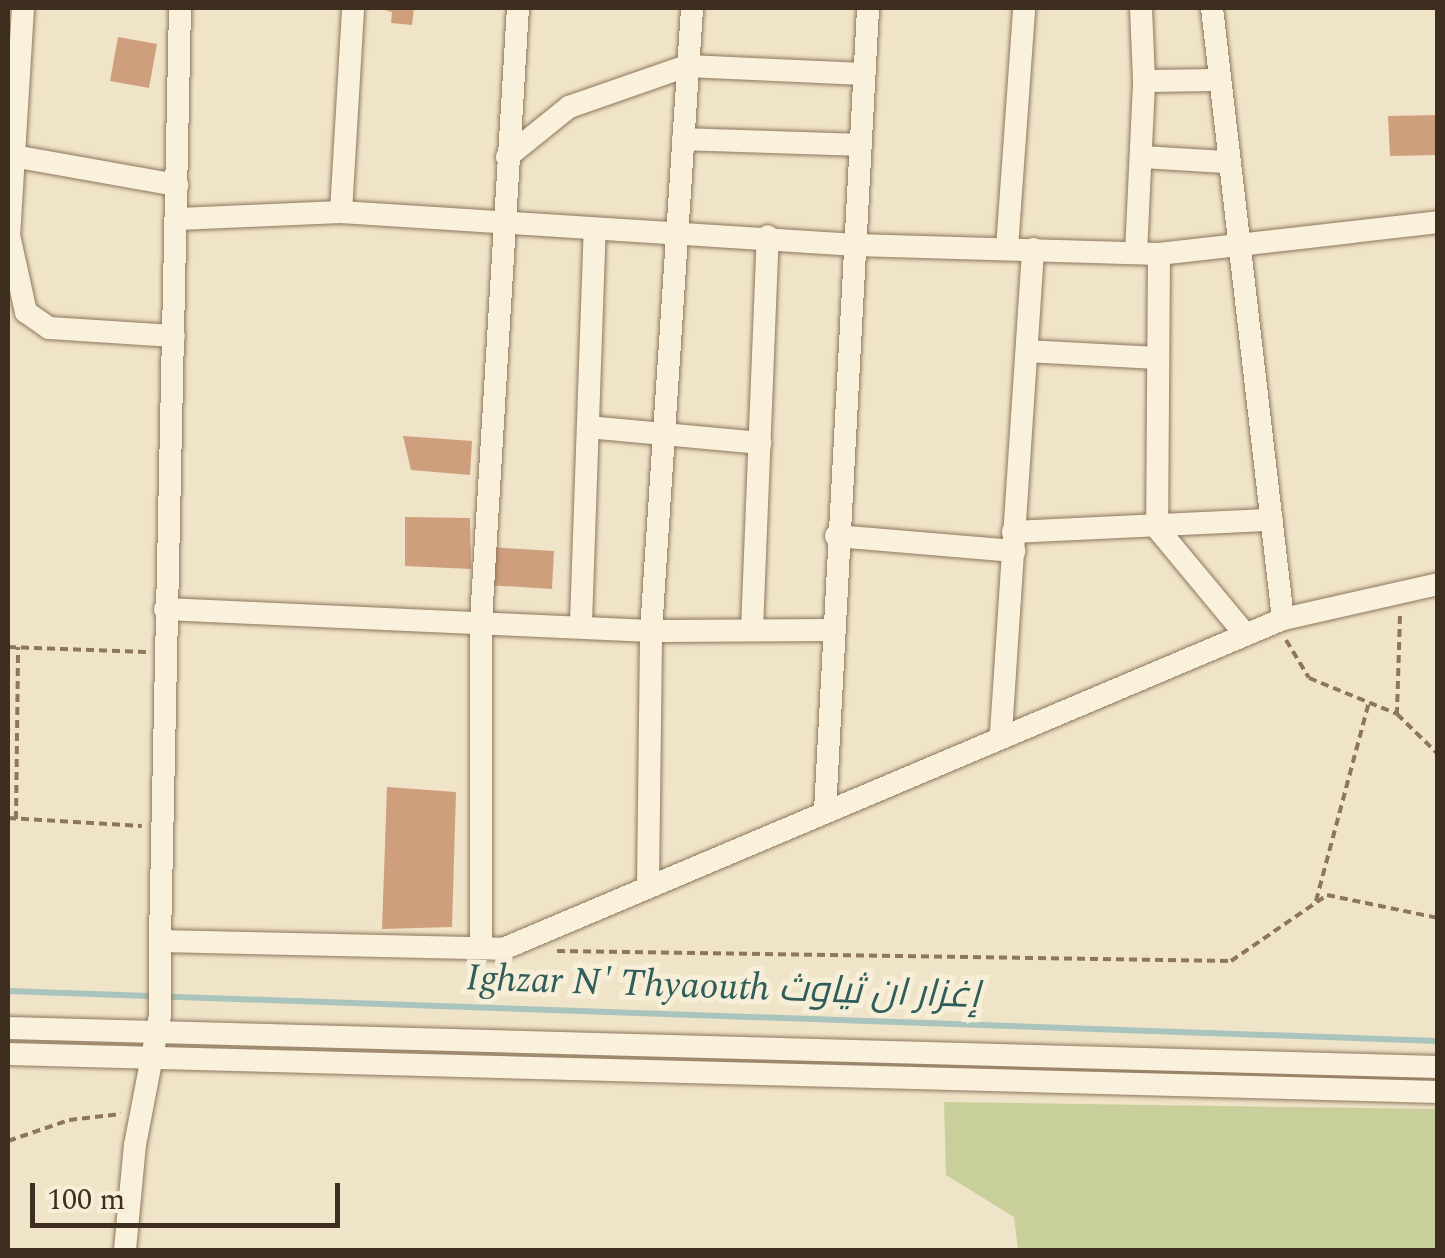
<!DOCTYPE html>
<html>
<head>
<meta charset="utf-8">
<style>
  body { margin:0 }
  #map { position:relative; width:1445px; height:1258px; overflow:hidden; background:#f0e4c8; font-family:Spectral,Cairo,serif }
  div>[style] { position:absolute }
  .green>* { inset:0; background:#c9cf9b }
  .stream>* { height:6px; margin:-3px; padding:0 3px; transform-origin:3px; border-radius:3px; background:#a9c4bc }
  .building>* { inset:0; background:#cf9f7d }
  .path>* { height:4px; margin-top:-2px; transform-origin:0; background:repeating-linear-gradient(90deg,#8d765c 0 8px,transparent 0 13px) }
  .roads { filter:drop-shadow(0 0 2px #8d765c) drop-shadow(0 0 2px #8d765c) }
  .minor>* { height:22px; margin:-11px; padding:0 11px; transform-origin:11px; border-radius:11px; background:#faf1dc }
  span { translate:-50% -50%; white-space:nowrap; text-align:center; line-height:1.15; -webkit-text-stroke:10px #f7eed8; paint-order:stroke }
  .water-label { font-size:38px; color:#2f5d5a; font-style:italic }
  .frame { position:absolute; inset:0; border:10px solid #3d2e20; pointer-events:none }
  .scale { position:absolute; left:30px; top:1183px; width:310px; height:45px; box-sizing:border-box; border:5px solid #3d2e20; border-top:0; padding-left:12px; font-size:30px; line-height:35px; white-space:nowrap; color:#3d2e20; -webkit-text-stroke:8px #f7eed8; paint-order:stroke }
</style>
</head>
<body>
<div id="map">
  <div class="green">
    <i style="clip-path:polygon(944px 1102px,1437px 1109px,1437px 1250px,1018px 1250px,1014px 1217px,946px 1175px)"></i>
  </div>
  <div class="stream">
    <i style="left:8px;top:991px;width:1431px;rotate:2deg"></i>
  </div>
  <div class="building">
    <i style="clip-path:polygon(378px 8px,414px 8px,412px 25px,391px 23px,392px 12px)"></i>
    <i style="clip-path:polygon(118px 37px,157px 44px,149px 88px,110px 81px)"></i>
    <i style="clip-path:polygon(1438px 115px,1438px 155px,1390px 156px,1388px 116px)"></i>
    <i style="clip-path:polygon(403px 436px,472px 441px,470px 475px,411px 470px)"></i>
    <i style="clip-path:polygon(405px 517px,470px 518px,471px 569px,405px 566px)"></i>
    <i style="clip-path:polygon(490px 547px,554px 551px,552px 589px,488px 585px)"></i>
    <i style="clip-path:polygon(387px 787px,456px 792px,452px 927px,382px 929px)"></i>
  </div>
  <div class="path">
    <i style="left:1400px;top:616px;width:98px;rotate:91.8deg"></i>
    <i style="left:1397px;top:714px;width:57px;rotate:44.3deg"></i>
    <i style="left:1286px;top:640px;width:44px;rotate:58.8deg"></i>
    <i style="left:1309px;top:678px;width:95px;rotate:22.2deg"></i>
    <i style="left:8px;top:647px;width:138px;rotate:2.1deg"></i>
    <i style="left:8px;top:818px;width:134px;rotate:3.4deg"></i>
    <i style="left:16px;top:819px;width:172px;rotate:-89.3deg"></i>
    <i style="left:1316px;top:901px;width:206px;rotate:-75.1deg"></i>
    <i style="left:557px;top:951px;width:674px;rotate:0.85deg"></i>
    <i style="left:1231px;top:961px;width:116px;rotate:-34.5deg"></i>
    <i style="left:1327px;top:895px;width:113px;rotate:11.7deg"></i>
    <i style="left:8px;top:1141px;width:65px;rotate:-19deg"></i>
    <i style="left:69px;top:1120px;width:52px;rotate:-6.6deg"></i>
  </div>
  <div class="roads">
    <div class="minor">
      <i style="left:23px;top:8px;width:227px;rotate:93.5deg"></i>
      <i style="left:9px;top:235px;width:79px;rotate:77.6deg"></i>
      <i style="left:26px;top:312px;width:28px;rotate:35deg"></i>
      <i style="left:49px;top:328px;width:125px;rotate:3.7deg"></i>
      <i style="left:180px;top:8px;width:933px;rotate:91.23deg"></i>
      <i style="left:160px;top:941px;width:343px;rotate:1.3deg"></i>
      <i style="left:503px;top:949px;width:847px;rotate:-22.93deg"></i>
      <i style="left:1141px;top:8px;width:73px;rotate:87.6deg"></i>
      <i style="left:1212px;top:8px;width:615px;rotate:83.37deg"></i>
      <i style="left:1283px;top:619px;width:159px;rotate:-12.7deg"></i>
      <i style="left:683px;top:139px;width:177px;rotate:1.9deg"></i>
      <i style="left:8px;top:155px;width:172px;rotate:10.1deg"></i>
      <i style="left:507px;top:157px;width:80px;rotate:-38.9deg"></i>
      <i style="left:569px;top:107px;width:125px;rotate:-19.2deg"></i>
      <i style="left:687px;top:66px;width:176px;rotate:2.6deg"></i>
      <i style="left:1141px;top:157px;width:85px;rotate:3.4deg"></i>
      <i style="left:341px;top:212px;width:204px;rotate:-86.6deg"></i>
      <i style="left:178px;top:219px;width:163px;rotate:-2.5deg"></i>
      <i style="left:341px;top:212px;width:516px;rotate:3.67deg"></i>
      <i style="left:856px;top:245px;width:303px;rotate:1.7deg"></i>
      <i style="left:1159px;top:254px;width:281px;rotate:-6.5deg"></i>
      <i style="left:1007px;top:248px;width:241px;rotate:-85.9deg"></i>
      <i style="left:1136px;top:253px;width:172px;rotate:-87.3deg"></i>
      <i style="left:1144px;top:81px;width:75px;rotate:-0.8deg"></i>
      <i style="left:1159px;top:254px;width:274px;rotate:90.4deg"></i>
      <i style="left:1157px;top:528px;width:138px;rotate:50.3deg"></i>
      <i style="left:1027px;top:351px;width:129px;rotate:3.1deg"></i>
      <i style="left:588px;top:427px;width:173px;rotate:5.3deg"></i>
      <i style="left:1013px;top:532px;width:259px;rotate:-2.7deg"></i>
      <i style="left:836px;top:536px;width:179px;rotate:4.8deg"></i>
      <i style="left:165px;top:609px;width:486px;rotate:2.6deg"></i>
      <i style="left:651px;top:631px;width:181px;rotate:-0.3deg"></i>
      <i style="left:581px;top:622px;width:392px;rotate:-88deg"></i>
      <i style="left:752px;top:629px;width:393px;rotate:-87.7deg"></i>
      <i style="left:1001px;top:733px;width:485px;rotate:-86.2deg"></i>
      <i style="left:825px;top:811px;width:804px;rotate:-86.93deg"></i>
      <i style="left:648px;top:884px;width:253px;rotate:-89.3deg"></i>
      <i style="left:651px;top:631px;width:624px;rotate:-86.23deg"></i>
      <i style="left:481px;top:948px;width:327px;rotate:-90deg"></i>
      <i style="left:481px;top:621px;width:614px;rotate:-86.55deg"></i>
      <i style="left:8px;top:1028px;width:1431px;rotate:1.56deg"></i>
      <i style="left:8px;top:1054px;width:1431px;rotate:1.52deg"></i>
      <i style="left:125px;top:1250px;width:105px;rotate:-84.6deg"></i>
      <i style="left:135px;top:1145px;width:132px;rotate:-79.1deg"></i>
      <i style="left:160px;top:1015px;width:74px;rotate:-90deg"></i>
    </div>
  </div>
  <div class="water-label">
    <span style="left:723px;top:988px;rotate:2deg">Ighzar N' Thyaouth إغزار ان ثياوث</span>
  </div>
  <div class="frame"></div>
  <div class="scale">100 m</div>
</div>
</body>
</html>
